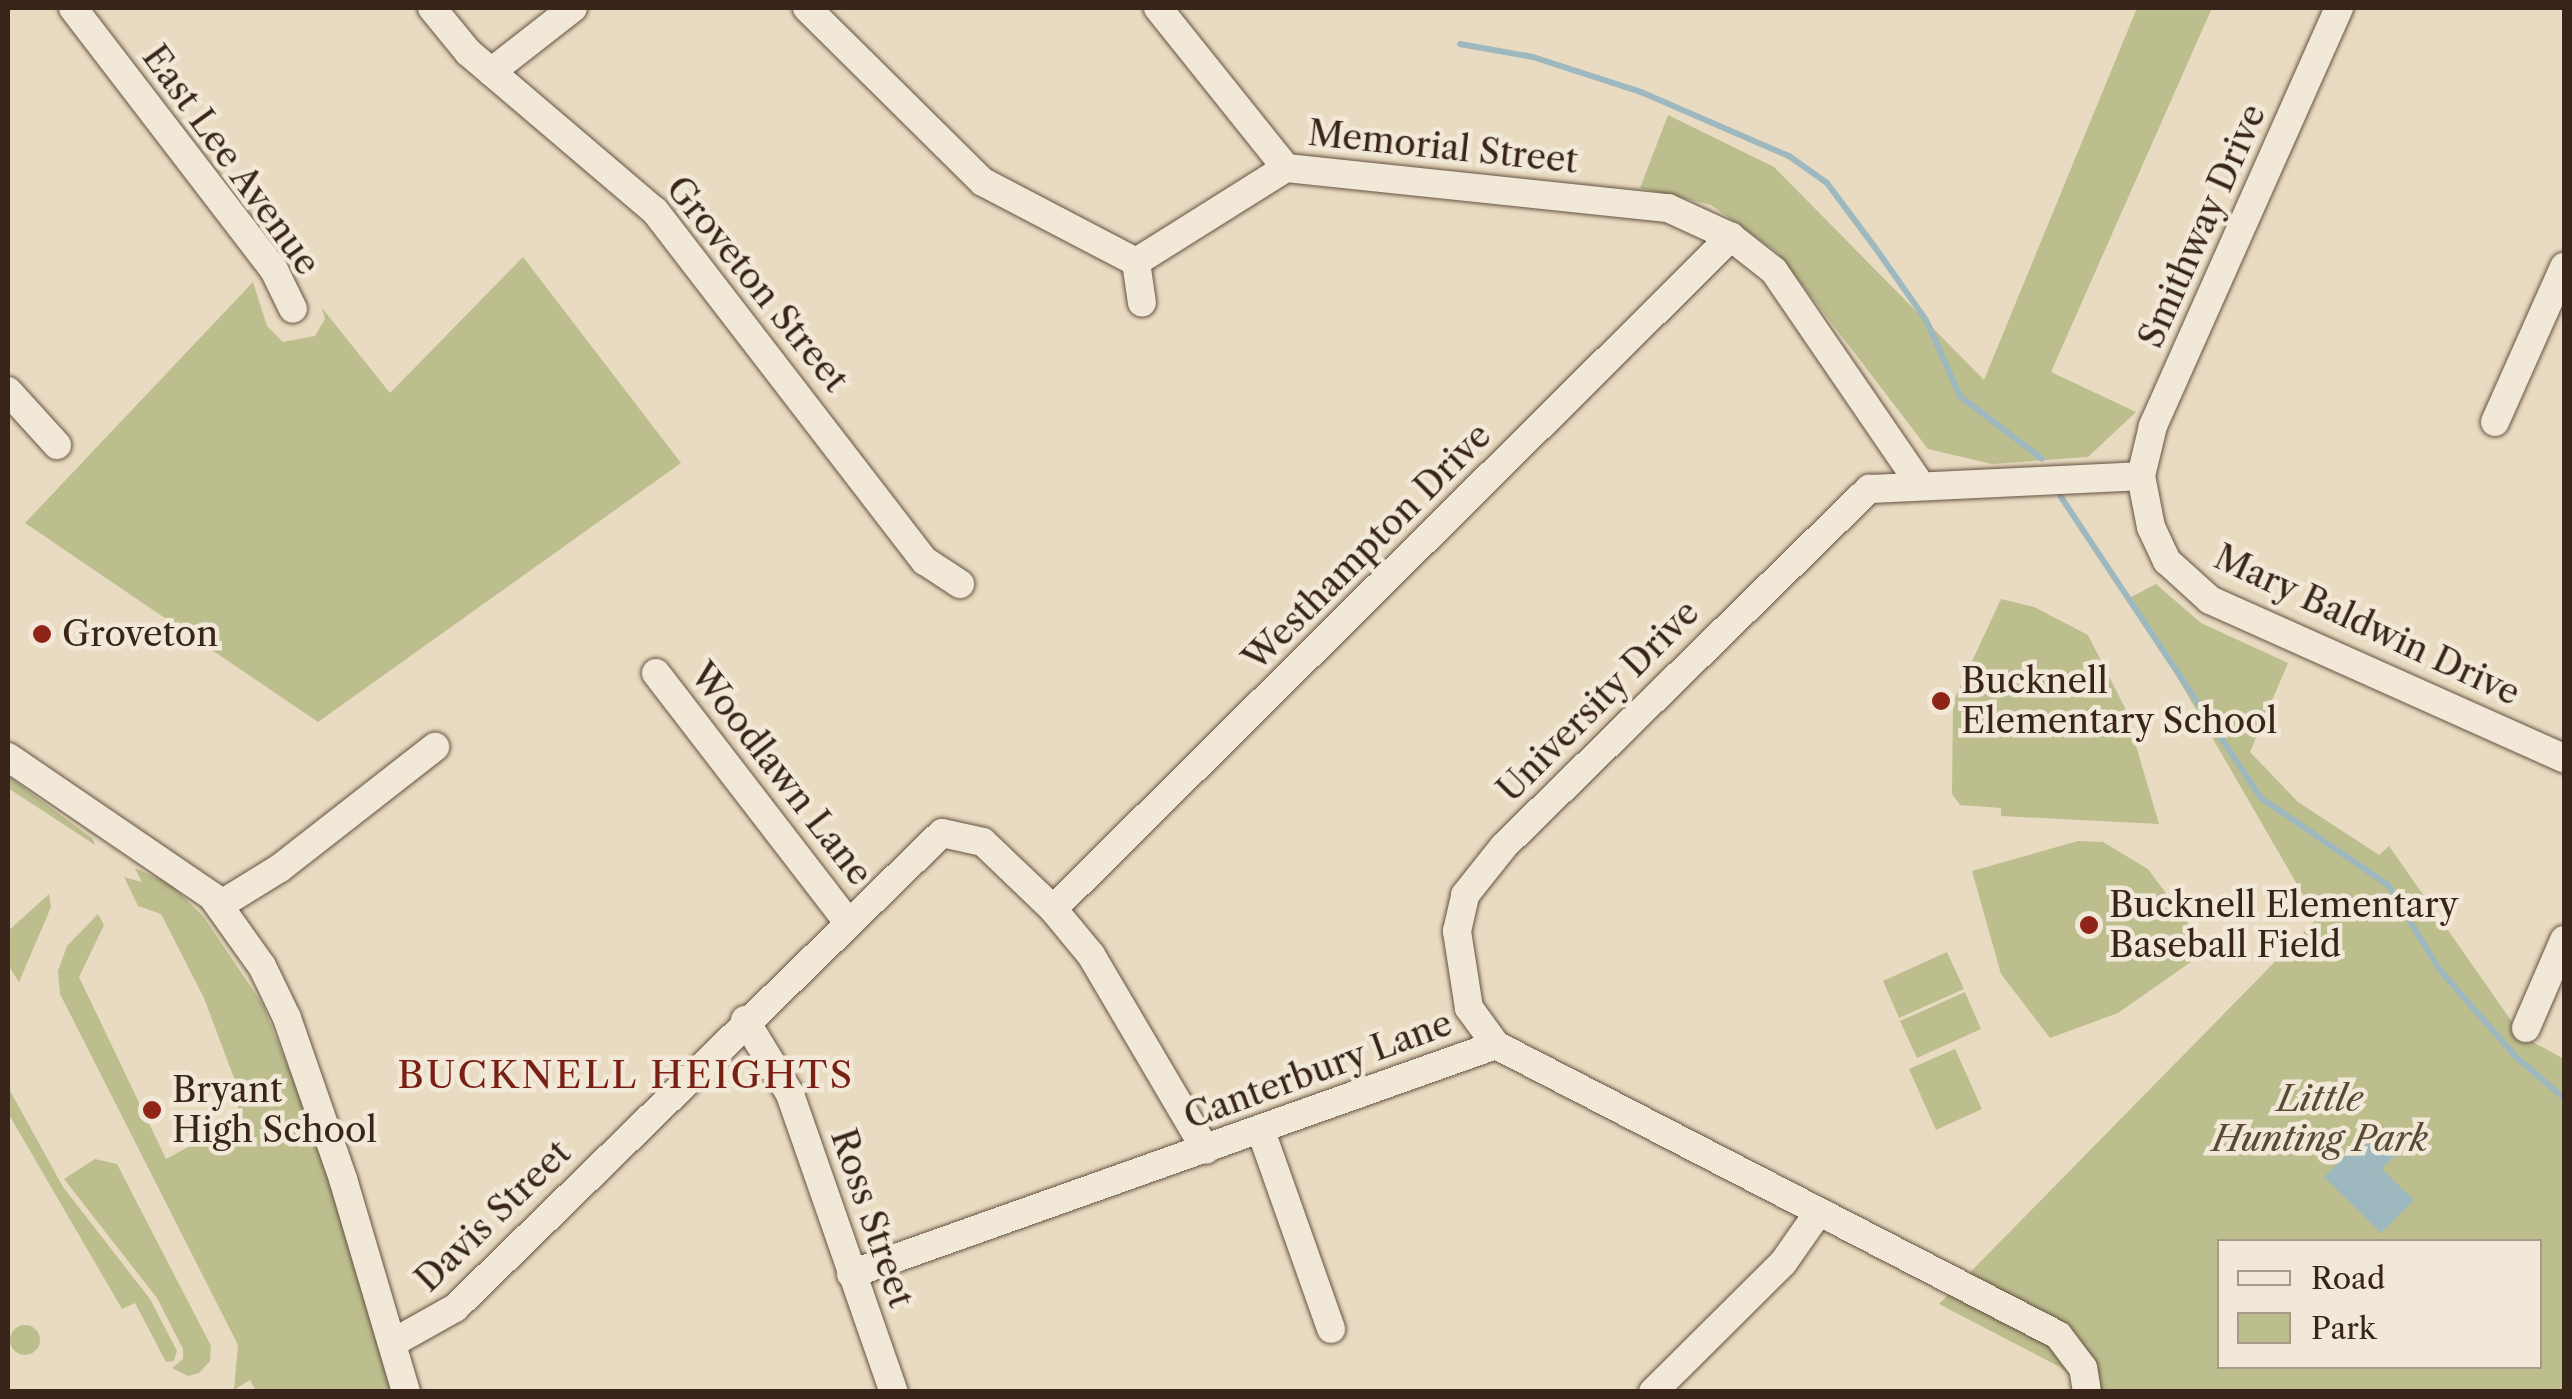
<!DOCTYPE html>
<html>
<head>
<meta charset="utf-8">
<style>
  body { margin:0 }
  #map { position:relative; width:2572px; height:1399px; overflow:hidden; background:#e9dbc1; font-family:"Libre Caslon Text",serif }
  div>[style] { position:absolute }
  .green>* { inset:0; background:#bcbe8e }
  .round { border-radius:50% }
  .water>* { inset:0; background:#9eb8bf }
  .stream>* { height:6px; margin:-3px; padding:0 3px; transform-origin:3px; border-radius:3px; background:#9eb8bf }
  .roads { filter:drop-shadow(0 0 2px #645242) drop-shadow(0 0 2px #645242) }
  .minor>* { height:28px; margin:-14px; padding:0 14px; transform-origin:14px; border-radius:14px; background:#f1e8d7 }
  .dots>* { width:28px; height:28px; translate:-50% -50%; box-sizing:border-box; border:5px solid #f1e8d7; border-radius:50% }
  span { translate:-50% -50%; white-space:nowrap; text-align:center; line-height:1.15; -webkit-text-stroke:9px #f1e8d7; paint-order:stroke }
  .street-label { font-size:35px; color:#382418 }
  .poi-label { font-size:35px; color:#382418 }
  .left { translate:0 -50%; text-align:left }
  .park-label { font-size:35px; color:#594a36; font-style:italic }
  .neighbourhood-label { font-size:38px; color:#7a1f14; letter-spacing:2.5px }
  .frame { position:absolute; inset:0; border:10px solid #382418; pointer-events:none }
  .legend { position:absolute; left:2217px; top:1239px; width:325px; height:130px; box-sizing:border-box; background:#f1e8d7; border:2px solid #a79a8b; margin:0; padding:12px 18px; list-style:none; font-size:30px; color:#382418 }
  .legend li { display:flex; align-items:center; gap:20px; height:50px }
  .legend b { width:50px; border:2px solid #a79a8b }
</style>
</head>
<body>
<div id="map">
  <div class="green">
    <i style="clip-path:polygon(2137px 8px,2212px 8px,2051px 372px,2136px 412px,2088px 457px,1992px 464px,1928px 449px,1778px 253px,1711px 205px,1640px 188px,1668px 115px,1774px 167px,1984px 380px)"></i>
    <i style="clip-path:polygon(523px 257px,681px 463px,318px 722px,25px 523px,253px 282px,267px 326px,283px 342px,315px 336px,325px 319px,322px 308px,390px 393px)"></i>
    <i style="clip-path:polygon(evenodd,2156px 584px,2201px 623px,2288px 663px,2250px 752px,2298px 802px,2379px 855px,2389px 846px,2522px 1036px,2564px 1059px,2564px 1391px,2092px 1391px,2060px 1367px,1939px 1304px,2317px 919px,2131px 597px,2156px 584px,2220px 1242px,2540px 1242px,2540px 1366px,2220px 1366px,2220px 1242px)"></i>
    <i style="clip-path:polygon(2001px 599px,2034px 607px,2088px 635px,2125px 708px,2159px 824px,2001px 816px,2001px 808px,1960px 805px,1952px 794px,1953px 702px)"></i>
    <i style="clip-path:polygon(8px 776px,93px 839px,95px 845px,8px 788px)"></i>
    <i style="clip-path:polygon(2078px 841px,2103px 842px,2148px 869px,2208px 950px,2118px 1013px,2050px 1038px,2001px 974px,1972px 871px)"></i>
    <i style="clip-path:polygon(135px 868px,170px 884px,203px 916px,263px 1005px,320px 1147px,382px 1342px,390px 1391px,256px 1391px,250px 1380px,234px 1390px,238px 1345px,60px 994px,58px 971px,67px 946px,98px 914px,104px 925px,79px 977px,166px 1159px,236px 1121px,240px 1094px,204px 998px,161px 914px,138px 906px,124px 877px,142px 882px)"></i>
    <i style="clip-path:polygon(49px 894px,51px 907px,19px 982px,8px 965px,8px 931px)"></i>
    <i style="clip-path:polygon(1947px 952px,1964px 989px,1899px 1018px,1883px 981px)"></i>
    <i style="clip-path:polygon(1965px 992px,1981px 1029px,1917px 1058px,1900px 1021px)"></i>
    <i style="clip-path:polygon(1955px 1049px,1982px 1109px,1936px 1130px,1909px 1069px)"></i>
    <i style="clip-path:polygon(8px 1087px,63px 1187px,150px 1299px,177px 1351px,174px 1361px,166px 1362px,135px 1303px,122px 1309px,8px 1113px)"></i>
    <i style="clip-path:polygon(95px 1159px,117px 1164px,211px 1346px,210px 1361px,199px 1373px,188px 1376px,172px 1368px,183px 1359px,183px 1349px,157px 1298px,64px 1179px)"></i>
    <i class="round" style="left:10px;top:1325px;width:30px;height:30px"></i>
  </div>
  <div class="water">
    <i style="clip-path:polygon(2377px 1123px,2402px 1148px,2382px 1169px,2414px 1200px,2381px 1233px,2324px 1177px)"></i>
  </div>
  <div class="stream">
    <i style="left:1460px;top:44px;width:74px;rotate:10.1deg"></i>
    <i style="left:1533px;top:57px;width:114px;rotate:18deg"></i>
    <i style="left:1641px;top:92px;width:161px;rotate:23.4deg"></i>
    <i style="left:1789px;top:156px;width:47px;rotate:35.4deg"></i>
    <i style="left:1827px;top:183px;width:79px;rotate:53.3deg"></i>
    <i style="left:1874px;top:246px;width:90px;rotate:54.9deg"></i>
    <i style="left:1926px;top:320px;width:83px;rotate:65.9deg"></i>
    <i style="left:1960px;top:396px;width:103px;rotate:37.5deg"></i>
    <i style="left:2061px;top:497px;width:361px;rotate:56.4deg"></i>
    <i style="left:2261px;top:798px;width:154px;rotate:34.4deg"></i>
    <i style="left:2388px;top:885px;width:98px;rotate:58.7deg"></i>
    <i style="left:2439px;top:969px;width:118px;rotate:48.8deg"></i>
    <i style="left:2517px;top:1058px;width:62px;rotate:40.4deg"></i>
  </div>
  <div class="roads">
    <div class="minor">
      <i style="left:73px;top:8px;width:330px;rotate:52.5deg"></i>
      <i style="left:274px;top:270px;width:43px;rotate:64deg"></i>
      <i style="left:432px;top:8px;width:57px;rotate:50.7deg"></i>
      <i style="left:468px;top:52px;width:245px;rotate:40.4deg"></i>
      <i style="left:655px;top:211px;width:442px;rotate:52.4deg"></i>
      <i style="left:925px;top:561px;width:42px;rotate:33.3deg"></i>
      <i style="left:807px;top:8px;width:247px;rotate:44.7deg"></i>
      <i style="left:983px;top:182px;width:173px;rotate:27.6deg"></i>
      <i style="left:1158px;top:8px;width:205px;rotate:51.3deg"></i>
      <i style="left:1286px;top:168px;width:384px;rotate:6deg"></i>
      <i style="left:1668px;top:208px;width:69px;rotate:24.7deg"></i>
      <i style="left:1731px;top:237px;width:55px;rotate:38.3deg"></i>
      <i style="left:1774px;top:271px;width:257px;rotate:55.6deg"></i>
      <i style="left:2339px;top:8px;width:458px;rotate:114deg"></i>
      <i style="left:2153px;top:426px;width:51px;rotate:103.5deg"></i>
      <i style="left:2141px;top:476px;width:52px;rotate:78.9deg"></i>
      <i style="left:2151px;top:527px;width:38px;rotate:65deg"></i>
      <i style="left:2167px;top:561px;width:58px;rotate:42.2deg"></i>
      <i style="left:2210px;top:600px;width:388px;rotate:24.1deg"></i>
      <i style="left:491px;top:72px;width:104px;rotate:-38deg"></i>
      <i style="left:1136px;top:262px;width:177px;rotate:-32.1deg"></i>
      <i style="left:1136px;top:262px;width:41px;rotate:81.7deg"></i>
      <i style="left:8px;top:391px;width:73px;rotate:47.8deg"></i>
      <i style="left:2495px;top:422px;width:170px;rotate:-66deg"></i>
      <i style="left:656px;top:673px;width:312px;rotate:52.4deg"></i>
      <i style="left:8px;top:757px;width:247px;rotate:34.3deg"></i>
      <i style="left:212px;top:896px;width:86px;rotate:54.5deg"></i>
      <i style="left:262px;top:966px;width:58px;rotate:64.3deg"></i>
      <i style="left:287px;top:1018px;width:170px;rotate:70.8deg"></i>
      <i style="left:343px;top:1179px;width:222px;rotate:73.5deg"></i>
      <i style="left:220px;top:905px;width:70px;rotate:-31.7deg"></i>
      <i style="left:280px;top:868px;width:197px;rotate:-38deg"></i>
      <i style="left:1053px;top:909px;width:955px;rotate:-44.75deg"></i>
      <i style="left:745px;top:1020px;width:87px;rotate:58.7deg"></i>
      <i style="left:790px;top:1094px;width:316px;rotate:70.8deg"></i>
      <i style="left:2526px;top:1028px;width:96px;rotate:-66.6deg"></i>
      <i style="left:1261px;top:1131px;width:210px;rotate:70.5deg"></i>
      <i style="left:851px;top:1274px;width:684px;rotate:-19.55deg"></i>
      <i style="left:396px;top:1341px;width:68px;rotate:-29.2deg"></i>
      <i style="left:455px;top:1308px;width:680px;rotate:-44.29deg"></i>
      <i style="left:942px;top:833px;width:42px;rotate:12.4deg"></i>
      <i style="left:983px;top:842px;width:97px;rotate:43.7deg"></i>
      <i style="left:1053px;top:909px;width:60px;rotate:50.4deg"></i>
      <i style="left:1091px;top:955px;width:226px;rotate:59.5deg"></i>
      <i style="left:1653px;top:1392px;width:183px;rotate:-44.8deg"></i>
      <i style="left:1783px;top:1263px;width:61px;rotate:-55deg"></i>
      <i style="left:2087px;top:1392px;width:24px;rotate:-99deg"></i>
      <i style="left:2083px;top:1368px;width:41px;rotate:-127.1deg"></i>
      <i style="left:2058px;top:1335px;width:632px;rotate:-152.71deg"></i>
      <i style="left:1496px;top:1045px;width:46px;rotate:-126.1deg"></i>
      <i style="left:1469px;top:1008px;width:78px;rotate:-98.9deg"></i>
      <i style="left:1457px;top:931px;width:37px;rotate:-77deg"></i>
      <i style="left:1465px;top:895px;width:63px;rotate:-51.5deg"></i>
      <i style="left:1504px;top:846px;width:511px;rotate:-44.37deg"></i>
      <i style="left:1869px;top:489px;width:272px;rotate:-2.7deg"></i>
    </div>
  </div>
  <div class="dots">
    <i style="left:42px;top:634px;background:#8f2418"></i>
    <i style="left:1941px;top:701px;background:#8f2418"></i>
    <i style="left:2089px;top:925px;background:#8f2418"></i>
    <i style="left:152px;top:1110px;background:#8f2418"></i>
  </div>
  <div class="street-label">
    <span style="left:1443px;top:147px;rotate:6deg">Memorial Street</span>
    <span style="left:231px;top:160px;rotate:54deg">East Lee Avenue</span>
    <span style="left:2202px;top:226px;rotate:-66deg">Smithway Drive</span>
    <span style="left:757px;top:284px;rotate:51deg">Groveton Street</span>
    <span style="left:1367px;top:547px;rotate:-45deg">Westhampton Drive</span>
    <span style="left:2367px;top:625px;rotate:25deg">Mary Baldwin Drive</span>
    <span style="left:1598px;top:701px;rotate:-45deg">University Drive</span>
    <span style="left:781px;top:774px;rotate:52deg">Woodlawn Lane</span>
    <span style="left:1318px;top:1070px;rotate:-20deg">Canterbury Lane</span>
    <span style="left:493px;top:1216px;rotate:-44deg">Davis Street</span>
    <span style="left:872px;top:1218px;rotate:71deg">Ross Street</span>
  </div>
  <div class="poi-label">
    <span class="left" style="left:62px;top:634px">Groveton</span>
    <span class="left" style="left:1961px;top:701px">Bucknell<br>Elementary School</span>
    <span class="left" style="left:2109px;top:925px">Bucknell Elementary<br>Baseball Field</span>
    <span class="left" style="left:172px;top:1110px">Bryant<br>High School</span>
  </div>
  <div class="park-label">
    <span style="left:2320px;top:1119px">Little<br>Hunting Park</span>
  </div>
  <div class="neighbourhood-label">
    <span style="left:626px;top:1075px">BUCKNELL HEIGHTS</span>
  </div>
  <div class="frame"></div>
  <ul class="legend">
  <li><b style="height:12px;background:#f1e8d7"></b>Road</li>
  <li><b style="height:28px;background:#bcbe8e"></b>Park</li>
  </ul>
</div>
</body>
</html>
